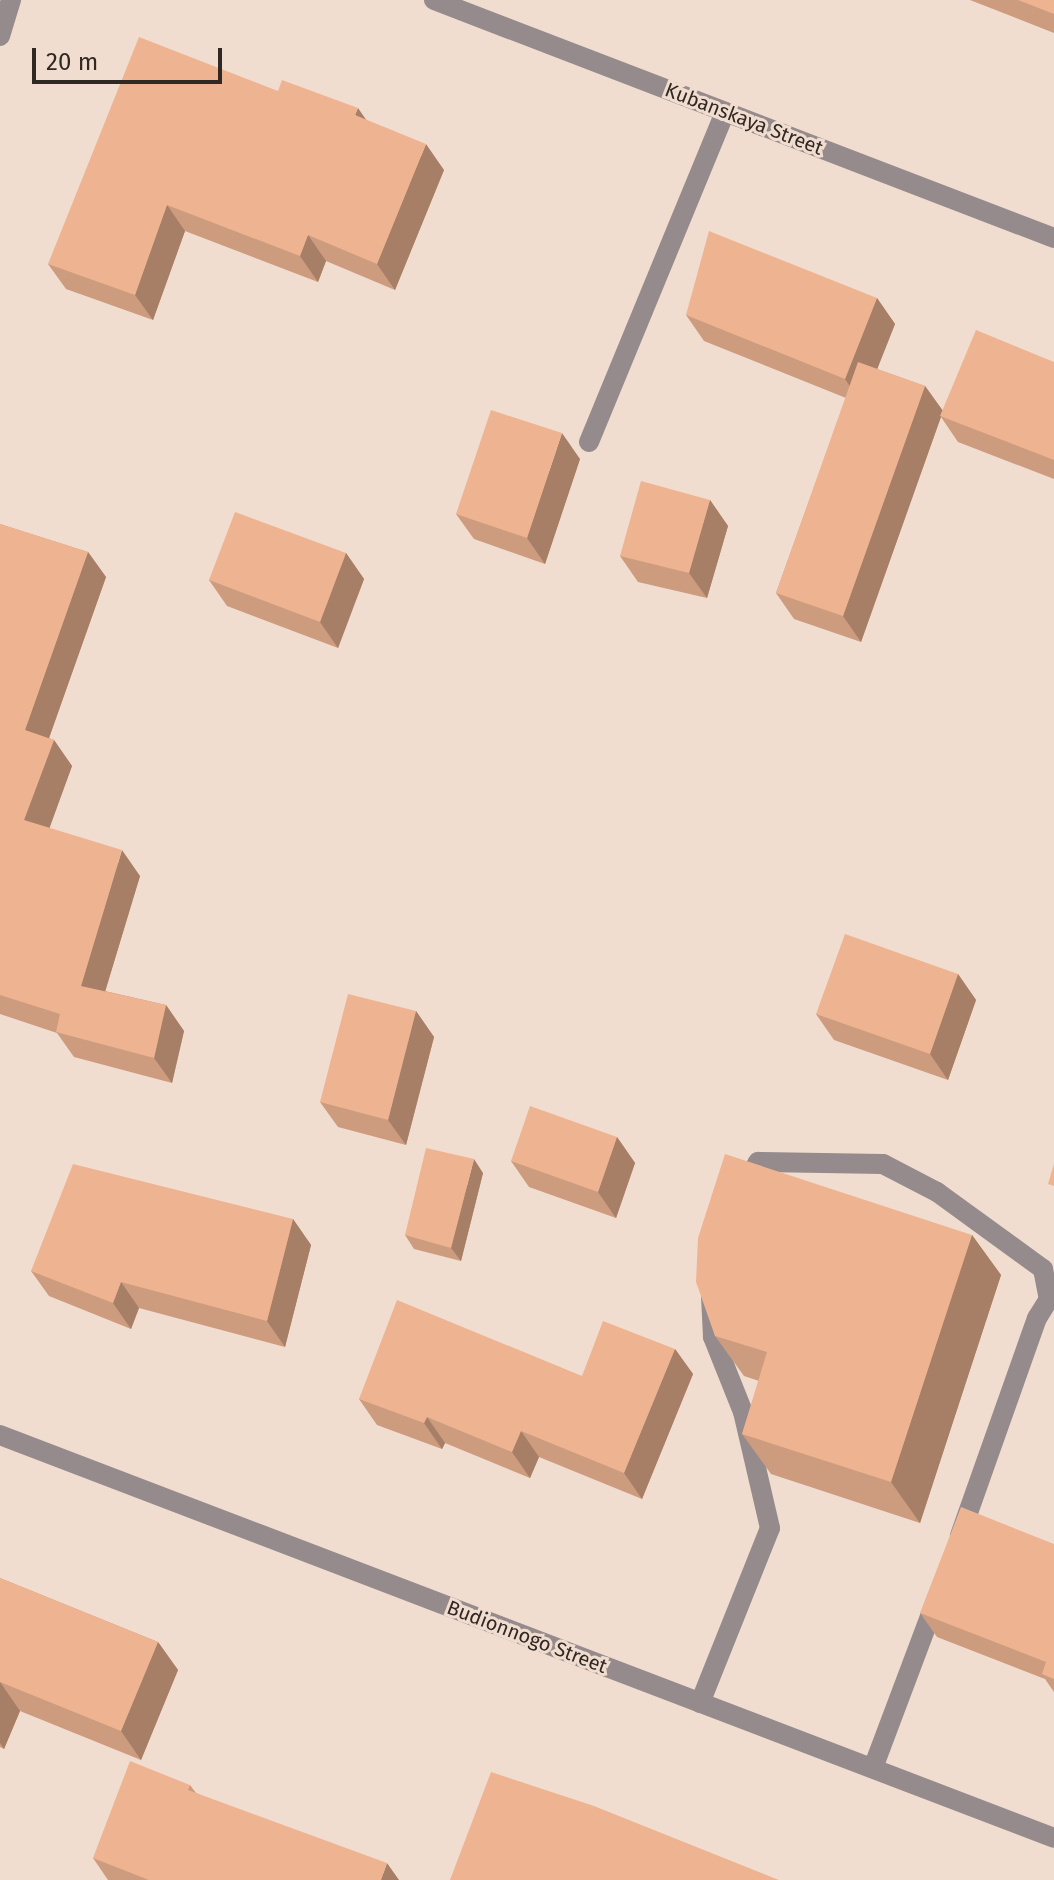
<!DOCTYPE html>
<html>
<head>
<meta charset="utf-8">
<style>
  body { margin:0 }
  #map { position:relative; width:1054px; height:1880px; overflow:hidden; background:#f1ddcf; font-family:"Fira Sans",sans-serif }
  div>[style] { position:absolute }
  .minor>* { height:20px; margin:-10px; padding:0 10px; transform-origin:10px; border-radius:10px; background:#968b8c }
  .wall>* { inset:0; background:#cd9b7e }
  .shaded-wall>* { inset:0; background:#a77e66 }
  .building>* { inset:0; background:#eeb492 }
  span { translate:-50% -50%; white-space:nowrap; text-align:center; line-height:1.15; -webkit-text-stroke:6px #f1ddcf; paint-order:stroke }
  .street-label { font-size:20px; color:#302823 }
  .scale { position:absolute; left:32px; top:48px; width:190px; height:36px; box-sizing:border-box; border:4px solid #302823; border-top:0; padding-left:10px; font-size:24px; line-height:28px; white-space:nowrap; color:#302823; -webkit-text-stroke:6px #f1ddcf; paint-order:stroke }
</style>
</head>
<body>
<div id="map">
  <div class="minor">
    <i style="left:434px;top:0;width:664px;rotate:21deg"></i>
    <i style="left:0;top:36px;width:38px;rotate:-73deg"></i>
    <i style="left:589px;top:442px;width:357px;rotate:-67.6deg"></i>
    <i style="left:742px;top:1187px;width:30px;rotate:-57deg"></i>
    <i style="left:758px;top:1162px;width:125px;rotate:0.9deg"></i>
    <i style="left:883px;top:1164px;width:61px;rotate:27.4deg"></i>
    <i style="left:937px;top:1192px;width:131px;rotate:36deg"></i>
    <i style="left:1043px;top:1269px;width:31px;rotate:79deg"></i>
    <i style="left:1049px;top:1299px;width:22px;rotate:122deg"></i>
    <i style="left:1037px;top:1318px;width:231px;rotate:109.5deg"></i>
    <i style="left:0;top:1435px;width:1128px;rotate:20.92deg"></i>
    <i style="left:700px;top:1703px;width:188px;rotate:-68.2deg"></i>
    <i style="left:770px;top:1528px;width:119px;rotate:-103.1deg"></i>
    <i style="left:743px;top:1412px;width:81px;rotate:-111.8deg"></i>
    <i style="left:713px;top:1337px;width:41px;rotate:-92.8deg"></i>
    <i style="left:873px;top:1768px;width:179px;rotate:-69.4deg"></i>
  </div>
  <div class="wall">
    <i style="clip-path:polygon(970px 0,1054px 0,1054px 33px)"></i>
    <i style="clip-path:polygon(278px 91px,365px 119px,444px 170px,395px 290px,326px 261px,318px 282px,185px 231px,153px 320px,66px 289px,48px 264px)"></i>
    <i style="clip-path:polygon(877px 298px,895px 324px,877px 369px,925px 386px,943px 411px,1054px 362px,1054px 479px,958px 442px,941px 417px,861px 642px,794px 619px,776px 593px,846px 398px,704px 341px,686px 315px)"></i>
    <i style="clip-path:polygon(580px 459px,545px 564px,474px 539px,456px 514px)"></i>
    <i style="clip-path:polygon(710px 500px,728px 526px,707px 598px,638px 582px,620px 556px)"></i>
    <i style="clip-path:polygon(0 524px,88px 552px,106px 577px,49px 738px,54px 740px,72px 766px,49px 828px,140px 876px,105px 991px,166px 1005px,184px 1031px,172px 1083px,74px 1057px,57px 1033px,0 1014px)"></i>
    <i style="clip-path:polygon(346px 553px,364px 579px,338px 648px,227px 606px,209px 580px)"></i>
    <i style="clip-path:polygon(958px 974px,976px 1000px,948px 1080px,834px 1040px,816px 1014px)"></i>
    <i style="clip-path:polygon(416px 1011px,434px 1037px,406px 1145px,338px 1127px,320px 1102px)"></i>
    <i style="clip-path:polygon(617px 1137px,635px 1163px,616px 1218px,529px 1187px,511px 1161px)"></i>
    <i style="clip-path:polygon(483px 1173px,461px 1261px,414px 1249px,405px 1235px)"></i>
    <i style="clip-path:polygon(293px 1219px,311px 1245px,285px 1347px,139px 1308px,131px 1329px,49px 1296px,31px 1271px)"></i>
    <i style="clip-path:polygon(972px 1235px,1001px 1275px,920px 1523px,771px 1474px,742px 1434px,759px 1381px,744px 1376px,715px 1336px)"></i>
    <i style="clip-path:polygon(675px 1349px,693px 1374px,642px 1499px,539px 1457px,530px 1478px,445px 1443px,442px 1449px,377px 1425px,359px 1399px,582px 1376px)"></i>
    <i style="clip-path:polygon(1054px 1544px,1054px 1692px,1045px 1679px,937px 1637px,920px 1613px)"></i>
    <i style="clip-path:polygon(0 1578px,158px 1642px,178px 1670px,141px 1760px,20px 1711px,4px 1749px,0 1747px)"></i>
    <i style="clip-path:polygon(190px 1785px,196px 1793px,399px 1880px,108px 1880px,93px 1858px)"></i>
  </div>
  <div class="shaded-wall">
    <i style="clip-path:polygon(358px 108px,376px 134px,355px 115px)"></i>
    <i style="clip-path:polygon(426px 144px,444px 170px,395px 290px,377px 264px)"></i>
    <i style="clip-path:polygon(167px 205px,185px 231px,153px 320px,135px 295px)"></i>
    <i style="clip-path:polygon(308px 235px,326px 261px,318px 282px,300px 256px)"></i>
    <i style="clip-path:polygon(877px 298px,895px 324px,863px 405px,845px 379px)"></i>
    <i style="clip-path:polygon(925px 386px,943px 411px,861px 642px,843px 616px)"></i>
    <i style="clip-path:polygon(562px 433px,580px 459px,545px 564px,527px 538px)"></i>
    <i style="clip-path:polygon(710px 500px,728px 526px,707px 598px,689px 573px)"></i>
    <i style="clip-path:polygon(88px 552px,106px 577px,43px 755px,25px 730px)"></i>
    <i style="clip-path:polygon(346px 553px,364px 579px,338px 648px,320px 622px)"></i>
    <i style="clip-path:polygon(54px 740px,72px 766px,43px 846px,24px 820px)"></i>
    <i style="clip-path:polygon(122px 850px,140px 876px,99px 1012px,81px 986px)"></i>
    <i style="clip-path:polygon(958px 974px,976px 1000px,948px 1080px,930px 1054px)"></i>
    <i style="clip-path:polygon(166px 1005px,184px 1031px,172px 1083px,154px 1058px)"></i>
    <i style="clip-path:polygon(416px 1011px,434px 1037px,406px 1145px,388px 1120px)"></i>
    <i style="clip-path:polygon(617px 1137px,635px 1163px,616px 1218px,598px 1192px)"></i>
    <i style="clip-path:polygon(474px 1159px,483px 1173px,461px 1261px,451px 1248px)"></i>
    <i style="clip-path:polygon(293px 1219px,311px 1245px,285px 1347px,267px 1321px)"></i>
    <i style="clip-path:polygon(972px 1235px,1001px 1275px,920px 1523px,891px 1482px)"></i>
    <i style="clip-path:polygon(121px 1282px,139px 1308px,131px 1329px,113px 1303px)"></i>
    <i style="clip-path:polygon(675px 1349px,693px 1374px,642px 1499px,624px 1473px)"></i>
    <i style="clip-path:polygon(427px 1417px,445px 1443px,442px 1449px,424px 1423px)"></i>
    <i style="clip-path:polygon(521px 1431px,539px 1457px,530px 1478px,512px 1452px)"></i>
    <i style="clip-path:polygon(158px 1642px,178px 1670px,141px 1760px,121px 1731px)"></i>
    <i style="clip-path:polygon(0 1682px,20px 1711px,4px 1749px,0 1743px)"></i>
    <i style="clip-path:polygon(387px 1863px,399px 1880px,381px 1880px)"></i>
  </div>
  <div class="building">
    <i style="clip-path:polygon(1018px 0,1054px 0,1054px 14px)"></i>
    <i style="clip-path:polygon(139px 37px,278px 91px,282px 80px,358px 108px,355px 115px,426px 144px,377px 264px,308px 235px,300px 256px,167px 205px,135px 295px,48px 264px)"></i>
    <i style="clip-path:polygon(709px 231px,877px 298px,845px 379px,686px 315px)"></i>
    <i style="clip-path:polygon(976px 330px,1054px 362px,1054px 460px,940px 416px)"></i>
    <i style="clip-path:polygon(858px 362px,925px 386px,843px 616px,776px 593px)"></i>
    <i style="clip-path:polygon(491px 410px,562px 433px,527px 538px,456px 514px)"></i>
    <i style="clip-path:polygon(641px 481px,710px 500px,689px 573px,620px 556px)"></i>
    <i style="clip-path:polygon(235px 512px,346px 553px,320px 622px,209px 580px)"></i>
    <i style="clip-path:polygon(0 524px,88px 552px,25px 730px,54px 740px,24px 820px,122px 850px,81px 986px,166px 1005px,154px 1058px,56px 1032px,60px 1014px,0 995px)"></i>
    <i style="clip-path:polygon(845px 934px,958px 974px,930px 1054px,816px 1014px)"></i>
    <i style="clip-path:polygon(348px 994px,416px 1011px,388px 1120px,320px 1102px)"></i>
    <i style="clip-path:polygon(530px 1106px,617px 1137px,598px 1192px,511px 1161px)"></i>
    <i style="clip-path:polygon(426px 1148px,474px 1159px,451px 1248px,405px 1235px)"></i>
    <i style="clip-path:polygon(725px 1154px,972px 1235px,891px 1482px,742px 1434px,767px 1352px,715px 1336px,696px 1282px,698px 1238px)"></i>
    <i style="clip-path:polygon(73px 1164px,293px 1219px,267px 1321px,121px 1282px,113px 1303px,31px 1271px)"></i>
    <i style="clip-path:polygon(1054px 1164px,1054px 1186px,1048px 1184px)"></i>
    <i style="clip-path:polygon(397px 1300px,582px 1376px,603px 1321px,675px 1349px,624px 1473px,521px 1431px,512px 1452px,427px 1417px,424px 1423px,359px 1399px)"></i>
    <i style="clip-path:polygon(961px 1507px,1054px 1544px,1054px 1679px,1042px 1674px,1046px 1662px,920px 1613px)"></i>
    <i style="clip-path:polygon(0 1578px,158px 1642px,121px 1731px,0 1682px,0 1684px)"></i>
    <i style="clip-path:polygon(130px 1761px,190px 1785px,188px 1790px,387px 1863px,381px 1880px,149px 1880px,93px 1858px)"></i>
    <i style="clip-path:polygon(491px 1772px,594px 1806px,779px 1880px,450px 1880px)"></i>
  </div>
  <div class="street-label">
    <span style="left:744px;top:119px;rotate:21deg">Kubanskaya Street</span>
    <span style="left:527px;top:1637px;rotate:21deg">Budionnogo Street</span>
  </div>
  <div class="scale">20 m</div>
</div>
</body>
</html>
